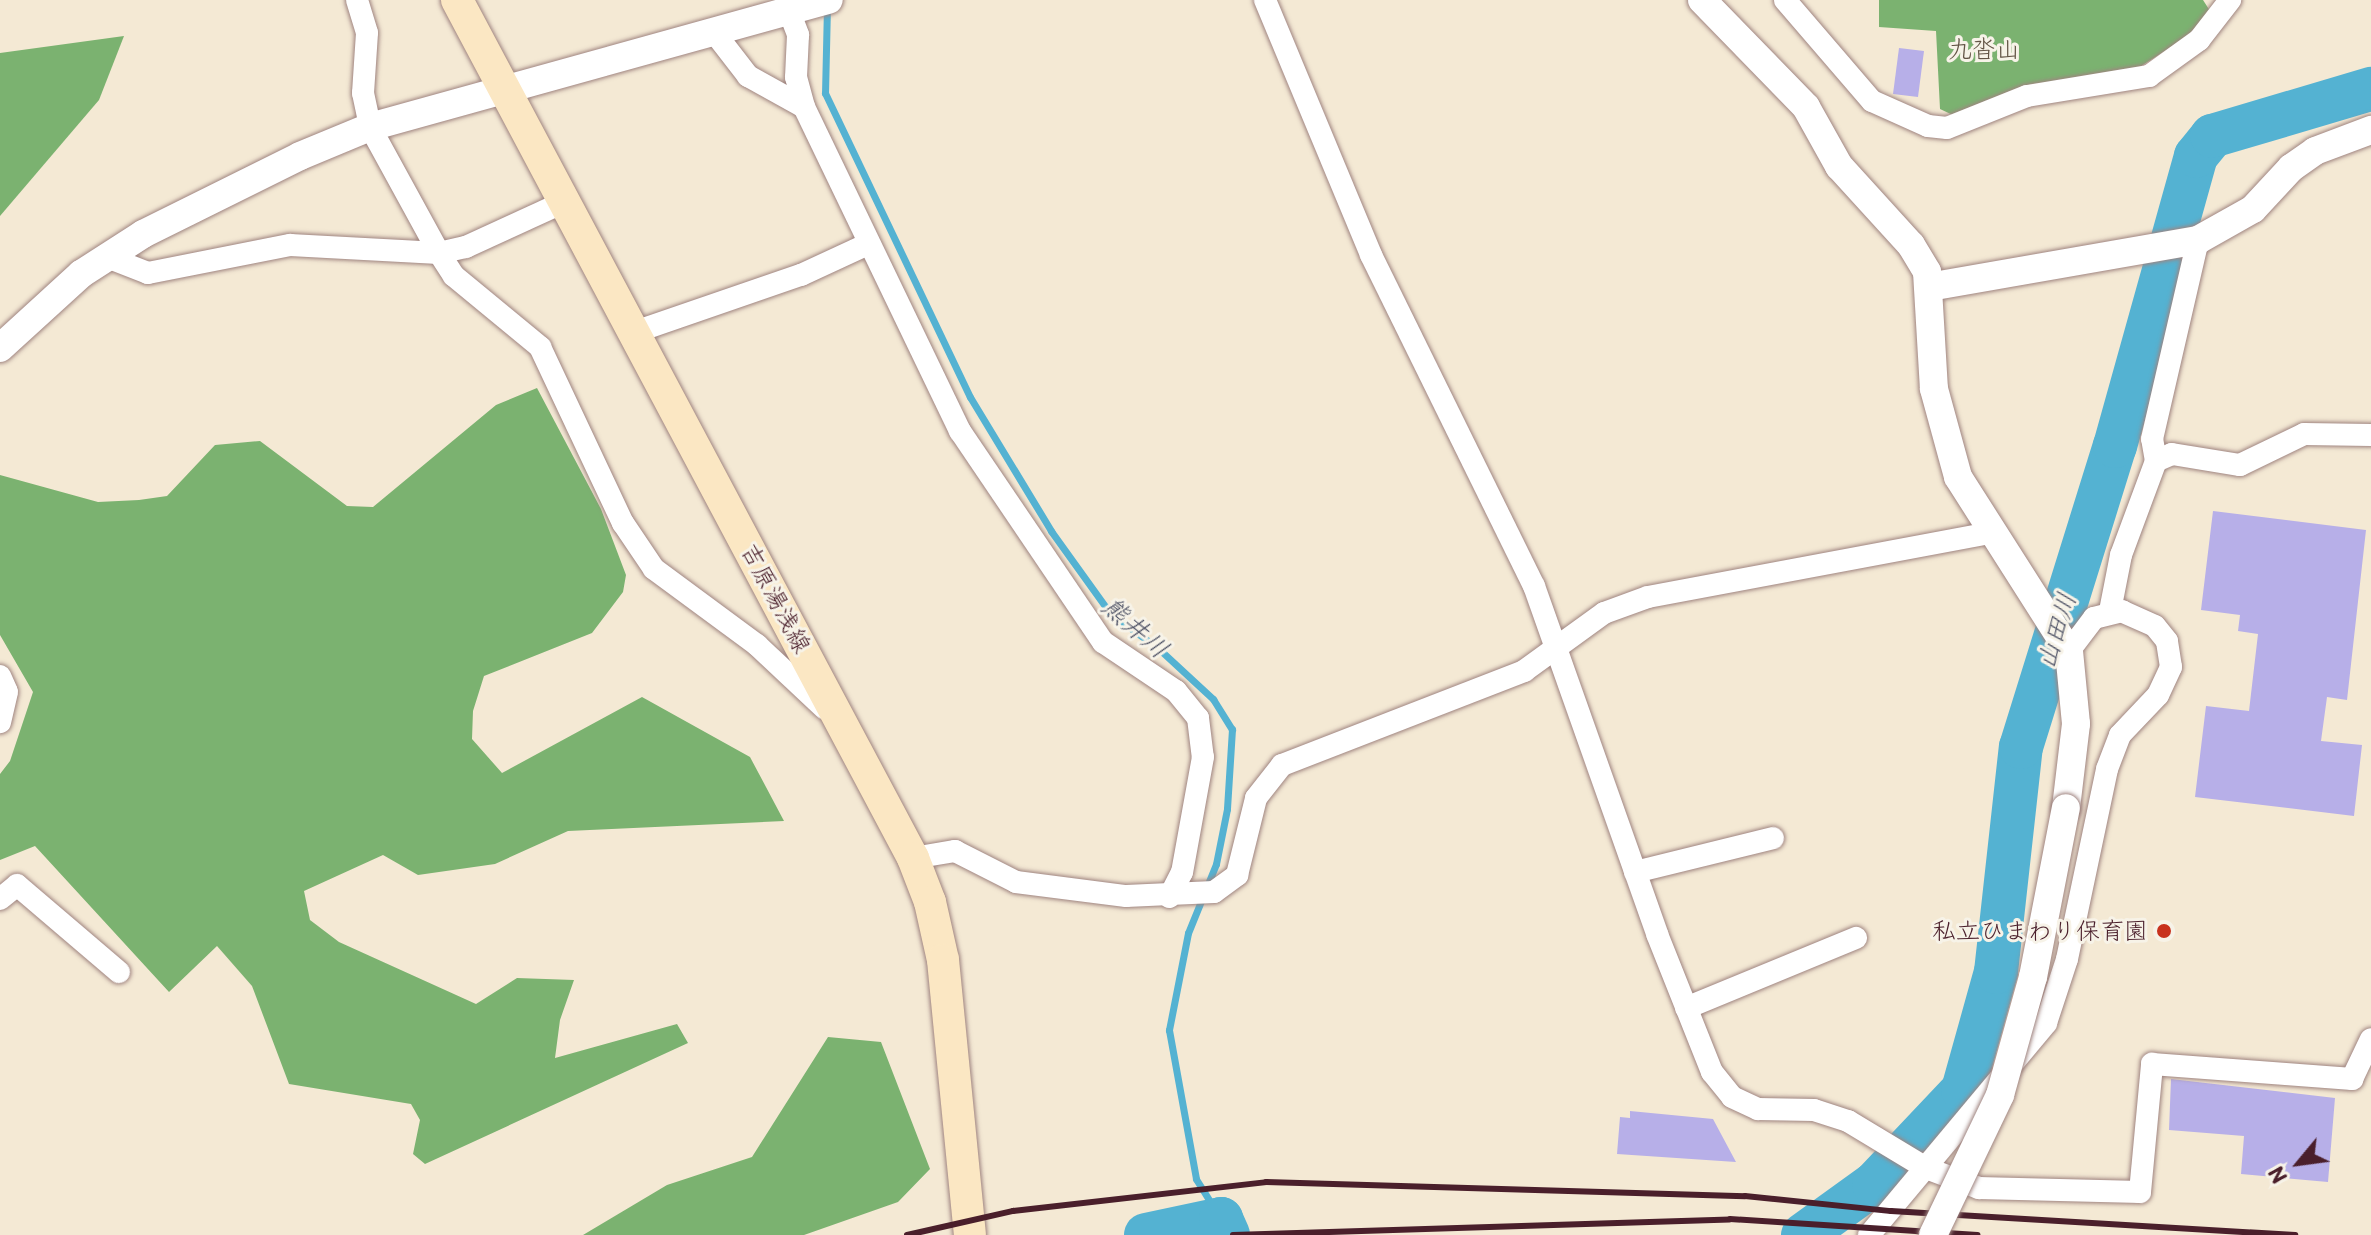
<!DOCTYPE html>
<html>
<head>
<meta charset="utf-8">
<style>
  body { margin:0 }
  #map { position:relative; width:2371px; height:1235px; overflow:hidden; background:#f4e9d4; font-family:Itim,"Klee One",sans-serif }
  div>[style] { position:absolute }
  .forest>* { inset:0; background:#7bb270 }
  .stream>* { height:7px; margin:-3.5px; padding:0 3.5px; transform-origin:3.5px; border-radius:3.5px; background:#54b2d2 }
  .river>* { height:44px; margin:-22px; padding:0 22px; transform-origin:22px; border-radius:22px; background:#54b2d2 }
  .building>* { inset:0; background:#b7afe8 }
  .roads { filter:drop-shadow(0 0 2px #9f8480) drop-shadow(0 0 2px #9f8480) }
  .minor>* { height:22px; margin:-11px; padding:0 11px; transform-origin:11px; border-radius:11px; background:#fff }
  .tertiary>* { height:28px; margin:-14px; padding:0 14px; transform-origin:14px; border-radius:14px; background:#fff }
  .secondary>* { height:32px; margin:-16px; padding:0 16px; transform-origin:16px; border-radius:16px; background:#fbe7c3 }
  .rail>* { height:6px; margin:-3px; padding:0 3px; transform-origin:3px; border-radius:3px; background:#4a1f2b }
  .bridges { filter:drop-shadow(0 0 2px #9f8480) drop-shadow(0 0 2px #9f8480) }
  .tertiary-bridge>* { height:28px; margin:-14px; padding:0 14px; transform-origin:14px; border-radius:14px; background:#fff }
  .dots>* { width:22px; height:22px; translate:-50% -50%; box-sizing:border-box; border:4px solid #f7f3e8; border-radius:50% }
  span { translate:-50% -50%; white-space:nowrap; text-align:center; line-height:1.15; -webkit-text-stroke:6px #f7f3e8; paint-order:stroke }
  .park-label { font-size:24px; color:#625445 }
  .street-label { font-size:24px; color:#4a1f2b }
  .poi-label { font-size:24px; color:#4a1f2b }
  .right { translate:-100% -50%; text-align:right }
  .water-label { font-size:26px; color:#4e5265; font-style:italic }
  .north { position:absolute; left:2259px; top:1123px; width:80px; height:80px; -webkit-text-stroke:6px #f7f3e8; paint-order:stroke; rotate:241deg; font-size:22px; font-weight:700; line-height:32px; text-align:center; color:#4a1f2b }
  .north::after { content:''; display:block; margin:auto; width:28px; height:36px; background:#4a1f2b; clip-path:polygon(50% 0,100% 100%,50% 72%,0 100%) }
</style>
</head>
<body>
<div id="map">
  <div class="forest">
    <i style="clip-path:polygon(1879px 0,2203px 0,2212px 14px,2190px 35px,2127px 75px,2031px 84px,1957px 117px,1940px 109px,1936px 31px,1879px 27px)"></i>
    <i style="clip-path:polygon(124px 36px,99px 100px,0 216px,0 53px)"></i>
    <i style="clip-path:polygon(537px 388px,601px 509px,626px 575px,623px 592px,592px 633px,484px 676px,473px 711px,472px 739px,502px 773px,642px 697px,750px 757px,784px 821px,568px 831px,495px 864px,418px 875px,383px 855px,304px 891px,310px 920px,339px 942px,476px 1004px,517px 978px,574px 980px,560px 1020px,555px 1058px,677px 1024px,688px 1043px,425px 1164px,413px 1154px,420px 1120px,411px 1104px,289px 1084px,252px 986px,217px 946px,169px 992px,35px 846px,0 860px,0 774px,10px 761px,33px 692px,0 635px,0 475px,98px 502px,139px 500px,167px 496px,215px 445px,260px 441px,347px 506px,373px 507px,496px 405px)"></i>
    <i style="clip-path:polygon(828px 1037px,881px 1042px,930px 1169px,898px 1202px,804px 1235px,583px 1235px,667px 1185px,752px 1157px)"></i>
  </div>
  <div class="stream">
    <i style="left:827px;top:6px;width:87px;rotate:91.3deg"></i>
    <i style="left:825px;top:93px;width:337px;rotate:64.5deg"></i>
    <i style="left:970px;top:397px;width:157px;rotate:58.8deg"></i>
    <i style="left:1051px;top:531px;width:101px;rotate:54.3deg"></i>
    <i style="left:1110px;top:613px;width:61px;rotate:36.3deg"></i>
    <i style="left:1159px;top:649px;width:74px;rotate:42.8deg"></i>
    <i style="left:1213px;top:699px;width:36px;rotate:58deg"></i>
    <i style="left:1232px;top:729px;width:80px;rotate:93.6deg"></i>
    <i style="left:1227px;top:809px;width:56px;rotate:101.3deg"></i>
    <i style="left:1216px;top:864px;width:74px;rotate:112.1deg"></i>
    <i style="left:1188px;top:933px;width:99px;rotate:101.1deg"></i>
    <i style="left:1169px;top:1030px;width:151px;rotate:79.7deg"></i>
    <i style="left:1196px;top:1179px;width:47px;rotate:58deg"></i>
  </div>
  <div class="river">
    <i style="left:1146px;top:1235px;width:77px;rotate:-12deg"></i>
    <i style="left:1221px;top:1219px;width:17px;rotate:66deg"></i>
    <i style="left:1803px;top:1235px;width:87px;rotate:-35.7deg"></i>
    <i style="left:1874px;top:1184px;width:129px;rotate:-46.6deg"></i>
    <i style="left:1963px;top:1090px;width:123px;rotate:-74.4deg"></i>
    <i style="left:1996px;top:972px;width:226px;rotate:-83.7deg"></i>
    <i style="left:2021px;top:747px;width:315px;rotate:-72.7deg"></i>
    <i style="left:2115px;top:446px;width:301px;rotate:-74.4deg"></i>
    <i style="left:2196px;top:156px;width:26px;rotate:-51deg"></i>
    <i style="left:2212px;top:136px;width:166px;rotate:-16.5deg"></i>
  </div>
  <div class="building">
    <i style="clip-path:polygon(1899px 48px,1924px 51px,1918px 97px,1893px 94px)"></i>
    <i style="clip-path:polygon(2213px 511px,2366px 530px,2347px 700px,2327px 697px,2321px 741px,2362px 745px,2354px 816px,2195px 797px,2206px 706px,2249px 711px,2258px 634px,2238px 631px,2240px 615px,2201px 610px)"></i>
    <i style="clip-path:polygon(2171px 1079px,2335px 1098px,2328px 1182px,2241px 1174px,2244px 1136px,2169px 1130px)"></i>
    <i style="clip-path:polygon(1630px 1111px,1713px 1119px,1736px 1162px,1617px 1154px,1620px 1117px,1630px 1118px)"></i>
  </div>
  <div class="roads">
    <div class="minor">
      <i style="left:357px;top:0;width:34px;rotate:73deg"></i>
      <i style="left:367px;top:33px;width:60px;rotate:93.8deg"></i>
      <i style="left:363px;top:93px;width:35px;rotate:78deg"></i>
      <i style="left:370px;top:127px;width:144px;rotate:61.3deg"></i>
      <i style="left:439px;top:253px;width:27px;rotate:57deg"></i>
      <i style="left:454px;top:276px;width:112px;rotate:39.5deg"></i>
      <i style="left:540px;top:347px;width:195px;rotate:64.8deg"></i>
      <i style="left:623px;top:523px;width:55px;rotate:56deg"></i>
      <i style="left:654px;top:569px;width:128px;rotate:36.4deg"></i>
      <i style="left:757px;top:645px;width:92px;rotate:43.2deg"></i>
      <i style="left:1265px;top:0;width:276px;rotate:67.4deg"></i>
      <i style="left:1371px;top:255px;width:369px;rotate:63.8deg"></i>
      <i style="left:1534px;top:586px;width:369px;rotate:70.5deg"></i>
      <i style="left:1657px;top:934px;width:149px;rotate:68.3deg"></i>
      <i style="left:1712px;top:1072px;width:32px;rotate:51deg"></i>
      <i style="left:1732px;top:1097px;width:29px;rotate:25deg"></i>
      <i style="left:1758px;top:1109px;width:56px;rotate:1deg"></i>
      <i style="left:1814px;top:1110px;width:36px;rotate:18deg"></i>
      <i style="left:1848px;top:1121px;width:91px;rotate:31.1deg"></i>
      <i style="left:1926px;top:1168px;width:57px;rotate:20.7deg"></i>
      <i style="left:1979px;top:1188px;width:161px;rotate:1.4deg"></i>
      <i style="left:2140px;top:1192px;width:129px;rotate:-84.6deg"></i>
      <i style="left:2152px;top:1064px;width:201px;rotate:4.3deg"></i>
      <i style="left:2352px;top:1079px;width:44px;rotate:-64.6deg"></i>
      <i style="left:1785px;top:0;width:133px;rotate:49.3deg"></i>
      <i style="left:1872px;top:101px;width:61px;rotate:24.1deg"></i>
      <i style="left:1928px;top:126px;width:19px;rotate:6deg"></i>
      <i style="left:1947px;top:128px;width:86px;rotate:-21.8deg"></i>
      <i style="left:2027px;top:96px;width:124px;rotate:-9.3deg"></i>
      <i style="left:2149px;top:76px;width:62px;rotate:-35.8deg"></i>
      <i style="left:2199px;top:40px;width:51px;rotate:-52.2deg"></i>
      <i style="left:789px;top:11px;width:26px;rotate:69deg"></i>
      <i style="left:798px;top:35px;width:42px;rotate:92.7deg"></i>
      <i style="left:796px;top:77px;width:31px;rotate:75deg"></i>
      <i style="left:804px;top:107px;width:360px;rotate:64.3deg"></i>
      <i style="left:960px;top:431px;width:255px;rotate:55.9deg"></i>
      <i style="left:1103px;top:642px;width:88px;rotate:33.9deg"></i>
      <i style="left:1176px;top:691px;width:35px;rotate:51deg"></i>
      <i style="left:1198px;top:718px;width:39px;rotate:83deg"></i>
      <i style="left:1203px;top:757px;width:117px;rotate:100.3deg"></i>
      <i style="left:1182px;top:872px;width:28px;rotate:117deg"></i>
      <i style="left:714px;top:32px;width:56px;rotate:52.3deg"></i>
      <i style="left:748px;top:76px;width:64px;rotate:29deg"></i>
      <i style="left:107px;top:257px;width:44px;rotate:21.3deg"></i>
      <i style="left:148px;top:273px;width:145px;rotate:-11.2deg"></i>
      <i style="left:290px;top:245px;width:149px;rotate:3.1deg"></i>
      <i style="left:439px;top:253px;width:28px;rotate:-13deg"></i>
      <i style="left:466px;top:247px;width:110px;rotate:-24.7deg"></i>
      <i style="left:635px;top:332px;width:176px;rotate:-19deg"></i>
      <i style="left:801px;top:275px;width:72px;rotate:-24.8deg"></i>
      <i style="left:2156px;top:461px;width:22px;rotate:-100deg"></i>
      <i style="left:2152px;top:439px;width:204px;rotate:-77deg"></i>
      <i style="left:2110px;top:611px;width:57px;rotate:-78.9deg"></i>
      <i style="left:2121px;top:555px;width:100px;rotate:-69.6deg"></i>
      <i style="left:2156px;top:461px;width:17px;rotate:-24deg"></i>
      <i style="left:2172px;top:454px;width:69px;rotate:9.2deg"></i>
      <i style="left:2240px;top:465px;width:71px;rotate:-25.8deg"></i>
      <i style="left:2304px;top:434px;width:67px;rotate:0.9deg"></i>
      <i style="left:0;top:676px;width:17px;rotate:66deg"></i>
      <i style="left:7px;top:692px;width:31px;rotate:103deg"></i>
      <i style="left:913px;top:858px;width:43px;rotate:-9.5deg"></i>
      <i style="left:955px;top:851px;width:68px;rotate:26.9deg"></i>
      <i style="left:1016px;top:882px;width:111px;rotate:7.3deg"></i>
      <i style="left:1126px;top:896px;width:88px;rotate:-2.6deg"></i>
      <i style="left:1214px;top:892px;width:29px;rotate:-36deg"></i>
      <i style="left:1237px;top:875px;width:79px;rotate:-76.1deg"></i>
      <i style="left:1256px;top:798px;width:42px;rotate:-51.8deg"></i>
      <i style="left:1282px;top:765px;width:260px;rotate:-21.2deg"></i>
      <i style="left:1524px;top:671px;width:99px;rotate:-35.9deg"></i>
      <i style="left:1604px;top:613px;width:47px;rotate:-20deg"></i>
      <i style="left:1648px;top:597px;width:349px;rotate:-10.6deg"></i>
      <i style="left:1635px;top:872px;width:142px;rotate:-13.8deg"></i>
      <i style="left:0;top:899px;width:22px;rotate:-39deg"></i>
      <i style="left:17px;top:885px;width:134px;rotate:40.5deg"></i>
      <i style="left:1686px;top:1008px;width:184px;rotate:-22.4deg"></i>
      <i style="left:1869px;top:1235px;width:276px;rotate:-50.1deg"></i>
      <i style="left:2046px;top:1023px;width:67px;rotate:-71.8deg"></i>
      <i style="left:2067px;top:959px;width:194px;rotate:-78.1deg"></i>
      <i style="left:2107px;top:769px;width:36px;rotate:-69deg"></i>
      <i style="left:2120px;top:735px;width:55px;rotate:-46.5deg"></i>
      <i style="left:2158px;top:695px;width:31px;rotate:-65deg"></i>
      <i style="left:2171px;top:667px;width:26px;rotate:-99deg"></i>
      <i style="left:2167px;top:641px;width:19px;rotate:-129deg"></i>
      <i style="left:2155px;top:626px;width:36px;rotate:-156deg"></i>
      <i style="left:2122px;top:611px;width:29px;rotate:166deg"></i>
      <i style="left:2094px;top:618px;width:41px;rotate:127.1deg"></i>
    </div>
    <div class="tertiary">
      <i style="left:1702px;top:0;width:149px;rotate:45.8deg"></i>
      <i style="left:1806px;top:107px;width:68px;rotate:60.8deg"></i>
      <i style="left:1839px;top:166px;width:107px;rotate:47.7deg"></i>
      <i style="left:1911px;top:245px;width:31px;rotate:59deg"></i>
      <i style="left:1927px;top:272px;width:117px;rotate:86.6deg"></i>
      <i style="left:1934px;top:389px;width:91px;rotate:74.7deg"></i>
      <i style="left:1958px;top:477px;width:206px;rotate:57.5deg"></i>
      <i style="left:2069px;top:651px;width:73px;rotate:84.5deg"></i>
      <i style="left:2076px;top:724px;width:85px;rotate:96.8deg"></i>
      <i style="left:1929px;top:287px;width:273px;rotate:-9.9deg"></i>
      <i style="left:2198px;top:240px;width:63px;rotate:-29.4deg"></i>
      <i style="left:2253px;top:209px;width:56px;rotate:-47.2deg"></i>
      <i style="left:2291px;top:168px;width:29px;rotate:-35deg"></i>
      <i style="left:2315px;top:151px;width:60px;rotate:-20.6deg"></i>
      <i style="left:0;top:348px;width:110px;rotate:-42.4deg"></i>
      <i style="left:81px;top:274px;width:74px;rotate:-32.8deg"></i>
      <i style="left:143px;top:234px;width:175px;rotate:-26.4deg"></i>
      <i style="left:300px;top:156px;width:76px;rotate:-22.5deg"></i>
      <i style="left:370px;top:127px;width:476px;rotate:-15.5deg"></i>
    </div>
    <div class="secondary">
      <i style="left:457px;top:0;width:972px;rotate:62.01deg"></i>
      <i style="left:913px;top:858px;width:47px;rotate:68.9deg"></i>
      <i style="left:930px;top:902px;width:59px;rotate:77.4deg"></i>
      <i style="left:943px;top:960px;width:276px;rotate:84.4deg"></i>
    </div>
  </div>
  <div class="rail">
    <i style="left:907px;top:1235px;width:109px;rotate:-12.8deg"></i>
    <i style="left:1013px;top:1211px;width:255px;rotate:-6.5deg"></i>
    <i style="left:1266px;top:1182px;width:479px;rotate:1.7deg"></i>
    <i style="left:1745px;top:1196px;width:147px;rotate:5.9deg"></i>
    <i style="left:1891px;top:1211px;width:405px;rotate:3.4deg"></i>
    <i style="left:1233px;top:1235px;width:497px;rotate:-1.8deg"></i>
    <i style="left:1730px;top:1219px;width:248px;rotate:3.7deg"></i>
  </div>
  <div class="bridges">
    <div class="tertiary-bridge">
      <i style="left:1933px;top:1235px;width:155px;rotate:-64.4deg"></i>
      <i style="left:2000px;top:1095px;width:123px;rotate:-74.4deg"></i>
      <i style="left:2033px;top:977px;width:172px;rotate:-79deg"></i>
    </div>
  </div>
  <div class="dots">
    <i style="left:2164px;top:931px;background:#c8321e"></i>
  </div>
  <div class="park-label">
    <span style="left:1984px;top:49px">九沓山</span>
  </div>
  <div class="street-label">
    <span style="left:776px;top:598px;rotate:62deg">吉原湯浅線</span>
  </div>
  <div class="poi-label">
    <span class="right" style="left:2148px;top:931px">私立ひまわり保育園</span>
  </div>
  <div class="water-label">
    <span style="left:1135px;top:628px;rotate:41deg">熊井川</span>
    <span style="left:2057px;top:631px;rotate:-73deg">山田川</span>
  </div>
  <div class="north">N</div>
</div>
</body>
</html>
